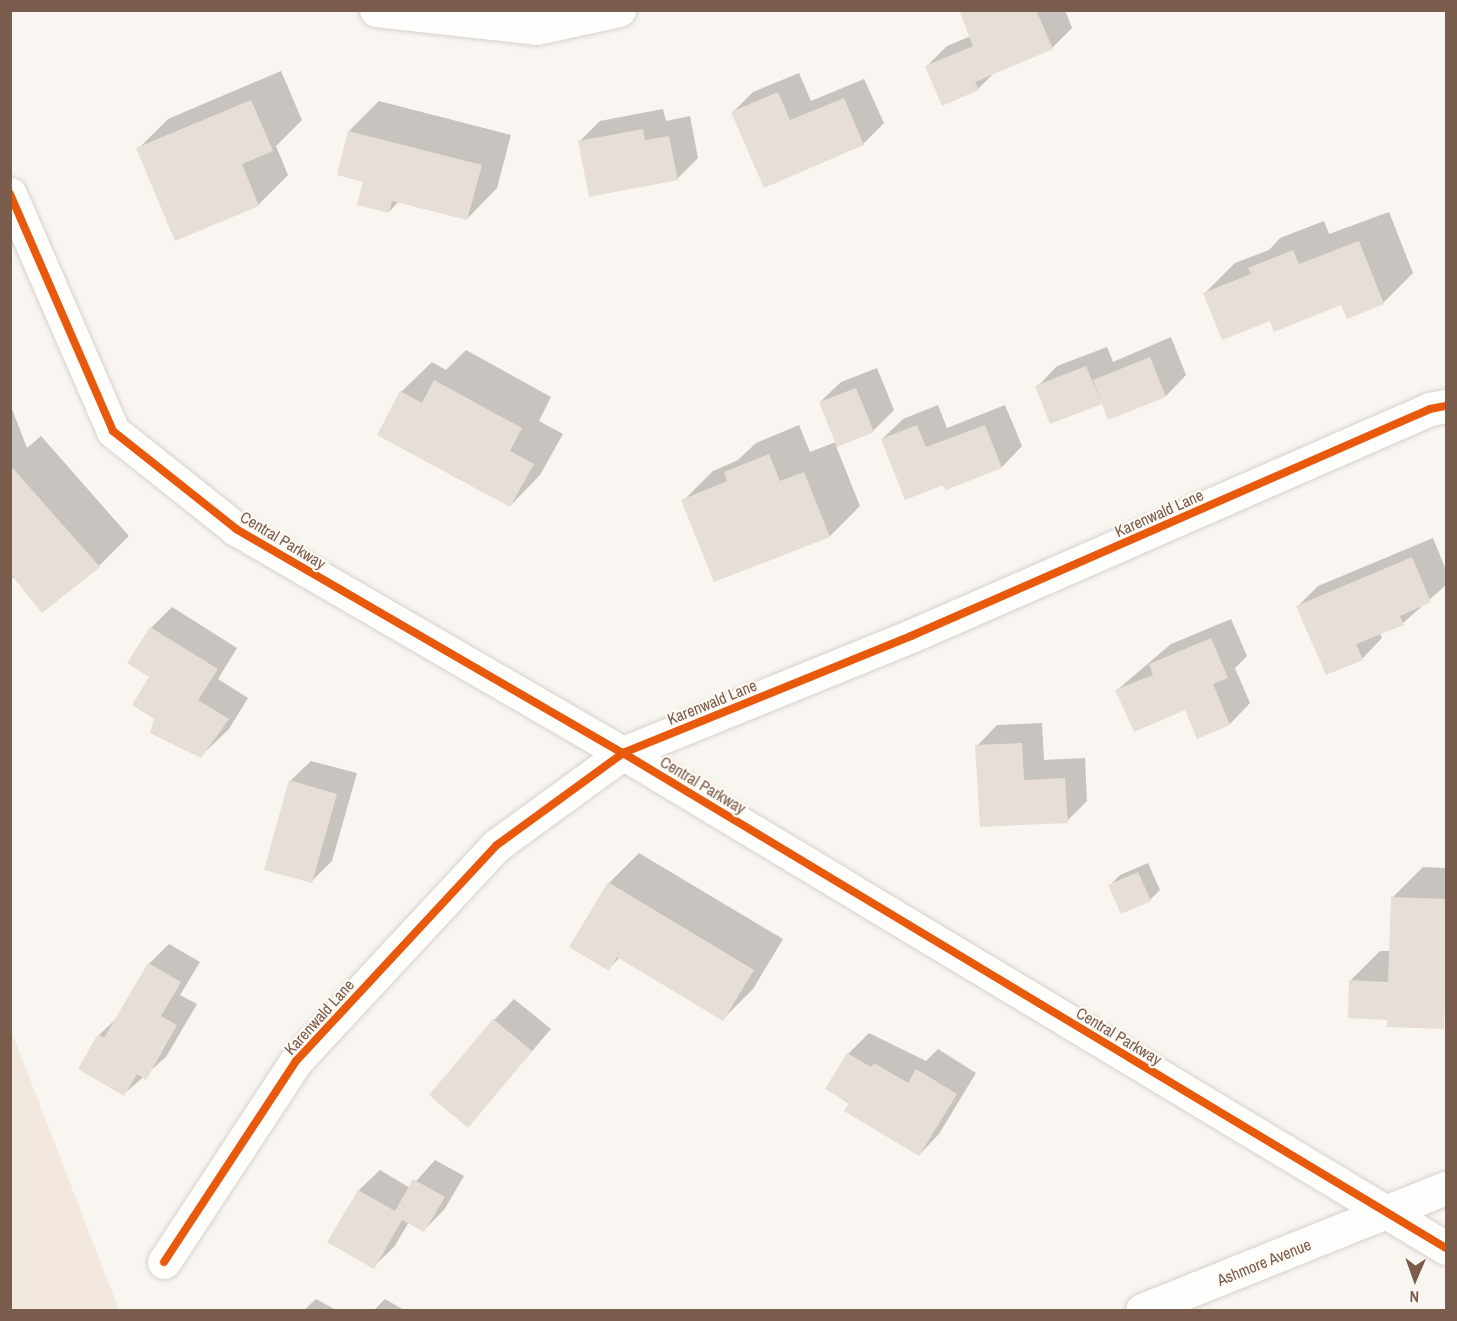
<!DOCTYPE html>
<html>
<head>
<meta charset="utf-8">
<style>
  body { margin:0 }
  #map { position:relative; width:1457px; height:1321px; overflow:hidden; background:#f9f5f0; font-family:"Archivo Narrow",sans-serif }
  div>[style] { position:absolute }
  .residential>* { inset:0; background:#f2e8de }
  .shadow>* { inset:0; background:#0003 }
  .building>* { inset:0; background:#e6ded7 }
  .roads { filter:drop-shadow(0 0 2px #d7d1cb) drop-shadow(0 0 2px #d7d1cb) }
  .minor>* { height:33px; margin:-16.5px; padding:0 16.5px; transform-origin:16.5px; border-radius:16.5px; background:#fefefd }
  .cycleway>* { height:8px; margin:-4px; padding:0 4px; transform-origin:4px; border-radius:4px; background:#e8590c }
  span { translate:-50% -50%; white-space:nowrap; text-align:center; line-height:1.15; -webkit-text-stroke:4.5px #fffaf3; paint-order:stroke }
  .street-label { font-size:16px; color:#7a5c4d }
  .frame { position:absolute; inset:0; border:12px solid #7a5c4d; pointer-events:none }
  .north { position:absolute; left:1385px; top:1249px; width:60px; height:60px; -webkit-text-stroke:4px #fffaf3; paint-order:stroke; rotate:182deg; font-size:16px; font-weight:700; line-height:24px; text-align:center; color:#7a5c4d }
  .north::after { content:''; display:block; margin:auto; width:21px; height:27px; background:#7a5c4d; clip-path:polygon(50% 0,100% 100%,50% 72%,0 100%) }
</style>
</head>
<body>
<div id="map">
  <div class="residential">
    <i style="clip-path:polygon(11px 1030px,119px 1310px,11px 1310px)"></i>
  </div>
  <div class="shadow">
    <i style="clip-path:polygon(962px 10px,1065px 10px,1072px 28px,1052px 48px,995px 72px,978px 89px,927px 66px,947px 46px,971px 36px)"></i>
    <i style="clip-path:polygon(281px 71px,302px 120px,276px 146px,288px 175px,258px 205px,138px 149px,168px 119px)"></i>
    <i style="clip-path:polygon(799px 73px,811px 101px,864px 79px,884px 123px,863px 144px,733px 112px,753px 92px)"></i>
    <i style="clip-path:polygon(379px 101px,511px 135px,497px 188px,467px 219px,399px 201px,389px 212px,365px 181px,349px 131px)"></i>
    <i style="clip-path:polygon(663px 109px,666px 121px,690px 116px,698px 158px,677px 179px,580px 141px,600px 121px)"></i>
    <i style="clip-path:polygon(1389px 212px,1413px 273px,1383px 303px,1342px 303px,1271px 319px,1205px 293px,1235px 263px,1269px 250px,1280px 238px,1324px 221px,1329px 234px)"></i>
    <i style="clip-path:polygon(1171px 337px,1186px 375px,1166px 396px,1109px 418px,1102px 401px,1037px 387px,1057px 366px,1107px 347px,1113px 362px)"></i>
    <i style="clip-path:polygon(466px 350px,551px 397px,539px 421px,563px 434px,540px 475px,510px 506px,401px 392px,432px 362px,446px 370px)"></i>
    <i style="clip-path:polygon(877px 368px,894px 410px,873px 431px,836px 446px,860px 506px,830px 536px,715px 580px,683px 501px,713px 471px,738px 460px,756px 443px,799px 425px,810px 452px,836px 442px,820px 402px,841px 382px)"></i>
    <i style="clip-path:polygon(10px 404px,27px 448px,41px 436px,129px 536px,99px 566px,10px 578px)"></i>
    <i style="clip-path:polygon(938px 405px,947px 428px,1005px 405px,1022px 446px,1002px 467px,947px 489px,882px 439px,903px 419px)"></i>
    <i style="clip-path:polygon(1433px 538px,1446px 570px,1446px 585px,1403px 623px,1380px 633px,1382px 638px,1362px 659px,1298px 606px,1318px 586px)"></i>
    <i style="clip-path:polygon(172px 607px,237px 648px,218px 679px,248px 698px,229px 729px,201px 756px,156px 718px,151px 677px,129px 663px,151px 628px)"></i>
    <i style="clip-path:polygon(1231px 619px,1247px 656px,1235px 668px,1250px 703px,1230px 724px,1198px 737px,1186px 708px,1117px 690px,1171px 644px)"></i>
    <i style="clip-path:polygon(1042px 723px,1044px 760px,1085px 758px,1087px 801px,1067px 821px,977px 746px,997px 725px)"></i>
    <i style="clip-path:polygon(311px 761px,357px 773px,332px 861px,312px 881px,290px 781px)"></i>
    <i style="clip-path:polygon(639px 853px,783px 939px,753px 989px,723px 1019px,620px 957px,609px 969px,609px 883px)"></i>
    <i style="clip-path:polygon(1148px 863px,1160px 890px,1150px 900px,1110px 885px,1120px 875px)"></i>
    <i style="clip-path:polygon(1423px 867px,1446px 868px,1444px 1027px,1389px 1018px,1350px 981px,1380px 951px,1391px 951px,1392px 898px)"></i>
    <i style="clip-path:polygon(169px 944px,200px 962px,180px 995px,197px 1004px,166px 1057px,124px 1094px,99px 1035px,119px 1016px,149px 964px)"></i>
    <i style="clip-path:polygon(514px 999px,551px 1029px,468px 1126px,494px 1020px)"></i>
    <i style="clip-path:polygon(869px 1033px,926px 1061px,938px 1049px,976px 1073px,939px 1134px,919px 1155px,827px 1088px,848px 1054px)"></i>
    <i style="clip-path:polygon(435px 1160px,464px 1176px,444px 1210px,424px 1230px,409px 1222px,394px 1247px,373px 1267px,329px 1241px,359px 1190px,380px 1170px,410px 1188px)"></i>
    <i style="clip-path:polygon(316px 1299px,336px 1310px,304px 1310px)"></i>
    <i style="clip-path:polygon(385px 1299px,404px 1310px,374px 1310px)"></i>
  </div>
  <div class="building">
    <i style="clip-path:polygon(959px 10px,1036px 10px,1053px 49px,975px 82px,979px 90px,942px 106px,925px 66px,973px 46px)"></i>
    <i style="clip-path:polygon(778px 92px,790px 120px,844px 98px,864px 145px,764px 188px,731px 112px)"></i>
    <i style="clip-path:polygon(251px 100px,273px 151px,242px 164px,259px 206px,175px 241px,136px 148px)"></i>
    <i style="clip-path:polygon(643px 129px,645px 140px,669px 136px,678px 180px,589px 197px,578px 141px)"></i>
    <i style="clip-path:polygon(348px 131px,482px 165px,467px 220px,392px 201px,389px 213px,357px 205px,363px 182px,337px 175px)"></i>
    <i style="clip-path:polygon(1359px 241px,1384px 304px,1347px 319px,1341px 305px,1274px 332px,1270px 321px,1222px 340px,1203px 293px,1251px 274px,1248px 268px,1293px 250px,1299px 264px)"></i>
    <i style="clip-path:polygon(1150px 357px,1166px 397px,1108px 420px,1093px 380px)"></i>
    <i style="clip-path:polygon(1086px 366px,1102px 404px,1050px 424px,1035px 386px)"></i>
    <i style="clip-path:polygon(434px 380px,522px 428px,510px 451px,534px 464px,510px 507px,377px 435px,400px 391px,422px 403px)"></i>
    <i style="clip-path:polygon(856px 388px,874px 432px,837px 447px,819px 402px)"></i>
    <i style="clip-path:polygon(917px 425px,926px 447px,985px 425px,1002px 468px,946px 490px,943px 485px,905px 500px,881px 439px)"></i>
    <i style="clip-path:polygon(769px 454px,780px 481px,804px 472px,830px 537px,714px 582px,681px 500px,727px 481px,724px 472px)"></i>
    <i style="clip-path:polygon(10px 465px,100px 567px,42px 613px,10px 573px)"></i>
    <i style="clip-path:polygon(1412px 557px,1431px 602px,1400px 616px,1404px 625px,1356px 644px,1363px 660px,1326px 675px,1296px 606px)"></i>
    <i style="clip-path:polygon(150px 627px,218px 669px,198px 700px,229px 719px,201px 758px,150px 733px,154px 719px,132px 705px,149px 677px,127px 663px)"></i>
    <i style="clip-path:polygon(1211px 638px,1228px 678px,1213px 684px,1230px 725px,1197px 739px,1185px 710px,1134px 732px,1115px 690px,1153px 675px,1149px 664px)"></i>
    <i style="clip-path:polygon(1022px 743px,1024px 780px,1065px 778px,1068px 823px,980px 827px,975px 745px)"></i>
    <i style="clip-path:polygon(289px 780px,337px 794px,312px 883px,264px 870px)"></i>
    <i style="clip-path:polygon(1138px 872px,1151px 901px,1121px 914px,1108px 885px)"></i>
    <i style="clip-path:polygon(608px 882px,754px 970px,723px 1021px,617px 957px,609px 971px,569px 947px)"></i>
    <i style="clip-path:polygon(1391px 897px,1446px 899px,1444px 1029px,1387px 1027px,1387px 1020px,1348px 1018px,1349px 980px,1388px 982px)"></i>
    <i style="clip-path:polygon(148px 963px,181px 982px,161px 1016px,177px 1025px,146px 1080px,137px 1074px,124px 1096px,78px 1069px,98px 1034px,104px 1038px)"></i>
    <i style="clip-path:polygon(493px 1019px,532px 1051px,468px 1128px,429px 1095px)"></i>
    <i style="clip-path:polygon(847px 1053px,871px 1067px,874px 1063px,908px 1083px,916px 1069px,957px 1094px,919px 1156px,844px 1111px,849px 1103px,825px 1089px)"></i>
    <i style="clip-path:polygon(413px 1179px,445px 1197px,424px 1232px,402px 1220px,374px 1269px,327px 1242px,358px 1190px,395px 1211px)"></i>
  </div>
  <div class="roads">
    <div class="minor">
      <i style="left:376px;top:10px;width:161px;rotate:6.4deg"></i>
      <i style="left:536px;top:28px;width:85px;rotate:-12.2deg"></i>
      <i style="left:10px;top:194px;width:258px;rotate:66.5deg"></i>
      <i style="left:113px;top:431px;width:157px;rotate:38.5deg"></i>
      <i style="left:236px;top:529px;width:447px;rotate:30.1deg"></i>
      <i style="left:623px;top:753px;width:960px;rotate:31.03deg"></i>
      <i style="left:164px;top:1262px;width:240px;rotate:-56.7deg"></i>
      <i style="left:296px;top:1061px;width:295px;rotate:-47.1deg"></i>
      <i style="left:497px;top:845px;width:156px;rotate:-36.1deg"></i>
      <i style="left:623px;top:753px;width:311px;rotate:-22.1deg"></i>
      <i style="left:911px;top:636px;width:566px;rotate:-23.62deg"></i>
      <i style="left:1430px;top:409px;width:16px;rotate:-11deg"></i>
      <i style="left:1142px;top:1310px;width:328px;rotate:-21.9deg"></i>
    </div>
  </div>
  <div class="cycleway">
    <i style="left:10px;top:194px;width:258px;rotate:66.5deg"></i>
    <i style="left:113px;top:431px;width:157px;rotate:38.5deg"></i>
    <i style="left:236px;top:529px;width:447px;rotate:30.1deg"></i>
    <i style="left:623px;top:753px;width:960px;rotate:31.03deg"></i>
    <i style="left:164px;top:1262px;width:240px;rotate:-56.7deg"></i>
    <i style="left:296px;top:1061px;width:295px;rotate:-47.1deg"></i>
    <i style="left:497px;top:845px;width:156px;rotate:-36.1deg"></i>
    <i style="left:623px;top:753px;width:311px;rotate:-22.1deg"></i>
    <i style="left:911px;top:636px;width:566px;rotate:-23.62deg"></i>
    <i style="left:1430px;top:409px;width:16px;rotate:-11deg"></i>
  </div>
  <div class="street-label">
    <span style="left:1159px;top:513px;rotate:-24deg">Karenwald Lane</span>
    <span style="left:283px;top:540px;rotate:31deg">Central Parkway</span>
    <span style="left:712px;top:702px;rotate:-22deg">Karenwald Lane</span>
    <span style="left:703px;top:785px;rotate:31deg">Central Parkway</span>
    <span style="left:319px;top:1017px;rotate:-48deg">Karenwald Lane</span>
    <span style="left:1119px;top:1036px;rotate:31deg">Central Parkway</span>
    <span style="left:1264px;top:1262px;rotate:-22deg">Ashmore Avenue</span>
  </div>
  <div class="frame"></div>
  <div class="north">N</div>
</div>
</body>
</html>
